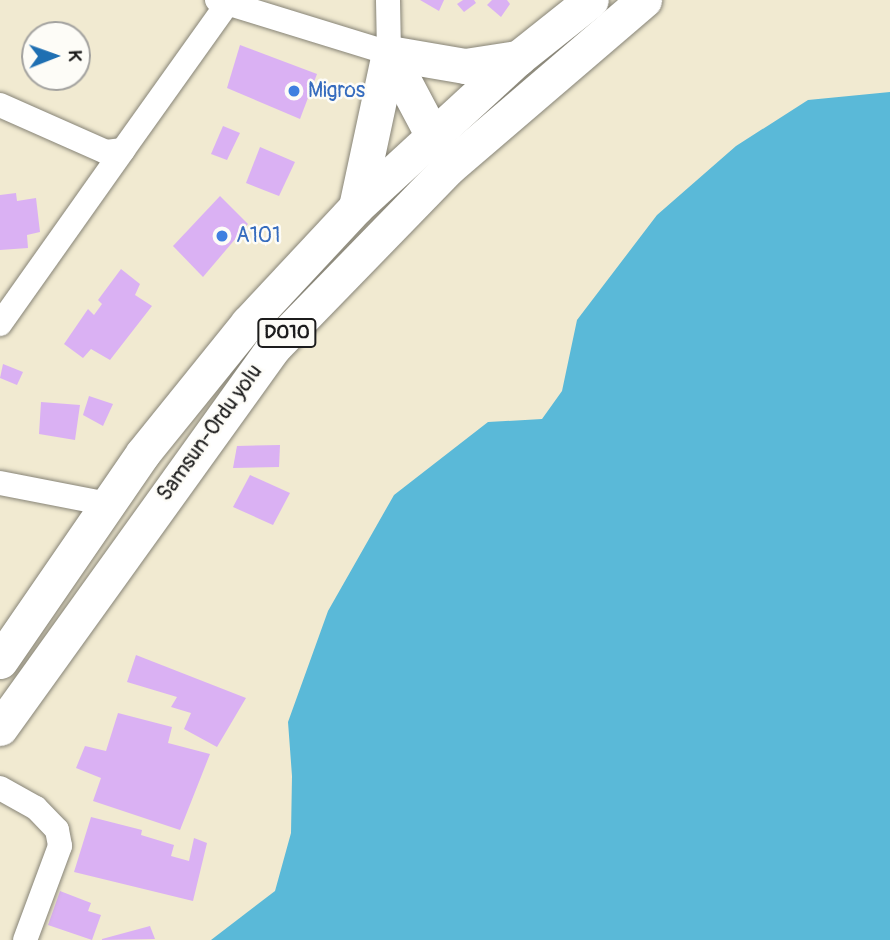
<!DOCTYPE html>
<html>
<head>
<meta charset="utf-8">
<style>
  body { margin:0 }
  #map { position:relative; width:890px; height:940px; overflow:hidden; background:#f1ead1; font-family:Pangolin,sans-serif }
  div>[style] { position:absolute }
  .water>* { inset:0; background:#5ab9d8 }
  .building>* { inset:0; background:#dab1f3 }
  .roads { filter:drop-shadow(0 0 2px #868376) drop-shadow(0 0 2px #868376) }
  .minor>* { height:24px; margin:-12px; padding:0 12px; transform-origin:12px; border-radius:12px; background:#fff }
  .highway>* { height:35px; margin:-17.5px; padding:0 17.5px; transform-origin:17.5px; border-radius:17.5px; background:#fff }
  .dots>* { width:19px; height:19px; translate:-50% -50%; box-sizing:border-box; border:4px solid #fdfcf7; border-radius:50% }
  span { translate:-50% -50%; white-space:nowrap; text-align:center; line-height:1.15; -webkit-text-stroke:5px #fdfcf7; paint-order:stroke }
  .shield-label span { padding:2px 5px; background:#fdfcf7; border:2px solid; border-radius:5px; -webkit-text-stroke-width:0 }
  .shield-label { font-size:19px; color:#1c1c1c; font-weight:700 }
  .shop-label { font-size:21px; color:#366cbe }
  .left { translate:0 -50%; text-align:left }
  .street-label { font-size:21px; color:#1c1c1c }
  .north { position:absolute; left:21px; top:21px; width:70px; height:70px; box-sizing:border-box; background:#fdfcf7; border:2px solid #a3a29f; border-radius:50%; rotate:89deg; font-size:19px; font-weight:700; line-height:28px; text-align:center; color:#1c1c1c }
  .north::after { content:''; display:block; margin:auto; width:24px; height:32px; background:#1f6fb2; clip-path:polygon(50% 0,100% 100%,50% 72%,0 100%) }
</style>
</head>
<body>
<div id="map">
  <div class="water">
    <i style="clip-path:polygon(890px 92px,890px 940px,211px 940px,275px 891px,291px 833px,292px 776px,288px 722px,328px 611px,394px 495px,488px 422px,542px 419px,562px 391px,577px 320px,657px 215px,736px 146px,808px 100px)"></i>
  </div>
  <div class="building">
    <i style="clip-path:polygon(420px 0,444px 0,439px 11px)"></i>
    <i style="clip-path:polygon(463px 0,474px 0,476px 3px,464px 12px,457px 4px)"></i>
    <i style="clip-path:polygon(492px 0,507px 0,510px 4px,501px 17px,487px 5px)"></i>
    <i style="clip-path:polygon(240px 45px,317px 74px,300px 119px,227px 88px)"></i>
    <i style="clip-path:polygon(223px 126px,240px 133px,227px 160px,211px 154px)"></i>
    <i style="clip-path:polygon(260px 147px,295px 162px,279px 196px,246px 183px)"></i>
    <i style="clip-path:polygon(16px 193px,17px 201px,36px 198px,40px 232px,27px 235px,28px 248px,0 250px,0 195px)"></i>
    <i style="clip-path:polygon(220px 196px,248px 224px,203px 277px,173px 246px)"></i>
    <i style="clip-path:polygon(121px 269px,140px 284px,135px 295px,152px 306px,110px 360px,91px 349px,83px 358px,64px 344px,88px 309px,94px 315px,102px 304px,98px 300px)"></i>
    <i style="clip-path:polygon(3px 364px,23px 372px,17px 385px,0 378px)"></i>
    <i style="clip-path:polygon(89px 396px,113px 404px,103px 426px,83px 415px)"></i>
    <i style="clip-path:polygon(41px 402px,80px 405px,75px 440px,39px 434px)"></i>
    <i style="clip-path:polygon(280px 445px,279px 467px,233px 468px,237px 446px)"></i>
    <i style="clip-path:polygon(250px 475px,290px 493px,273px 525px,233px 507px)"></i>
    <i style="clip-path:polygon(136px 655px,246px 698px,217px 747px,184px 729px,191px 713px,171px 707px,177px 697px,127px 682px)"></i>
    <i style="clip-path:polygon(118px 713px,172px 727px,168px 743px,210px 754px,180px 830px,93px 801px,101px 778px,76px 768px,85px 746px,106px 751px)"></i>
    <i style="clip-path:polygon(91px 817px,142px 830px,141px 835px,174px 845px,171px 856px,189px 861px,194px 838px,207px 843px,193px 901px,74px 872px)"></i>
    <i style="clip-path:polygon(60px 891px,91px 903px,88px 911px,101px 915px,92px 940px,48px 925px)"></i>
    <i style="clip-path:polygon(150px 926px,155px 939px,102px 940px,102px 939px)"></i>
  </div>
  <div class="roads">
    <div class="minor">
      <i style="left:217px;top:0;width:180px;rotate:17.1deg"></i>
      <i style="left:389px;top:53px;width:53px;rotate:-91.1deg"></i>
      <i style="left:0;top:105px;width:116px;rotate:23.9deg"></i>
      <i style="left:106px;top:152px;width:17px;rotate:-7deg"></i>
      <i style="left:123px;top:150px;width:181px;rotate:-54.5deg"></i>
      <i style="left:0;top:324px;width:213px;rotate:-54.7deg"></i>
      <i style="left:0;top:483px;width:110px;rotate:11deg"></i>
      <i style="left:0;top:788px;width:41px;rotate:29.1deg"></i>
      <i style="left:36px;top:808px;width:30px;rotate:46deg"></i>
      <i style="left:57px;top:830px;width:16px;rotate:79deg"></i>
      <i style="left:60px;top:846px;width:100px;rotate:110.4deg"></i>
    </div>
    <div class="highway">
      <i style="left:389px;top:53px;width:77px;rotate:9.7deg"></i>
      <i style="left:465px;top:66px;width:54px;rotate:-8.6deg"></i>
      <i style="left:389px;top:53px;width:115px;rotate:62.1deg"></i>
      <i style="left:356px;top:207px;width:157px;rotate:-77.9deg"></i>
      <i style="left:0;top:661px;width:252px;rotate:-55.5deg"></i>
      <i style="left:143px;top:453px;width:167px;rotate:-51.1deg"></i>
      <i style="left:248px;top:323px;width:158px;rotate:-47deg"></i>
      <i style="left:356px;top:207px;width:220px;rotate:-42.6deg"></i>
      <i style="left:518px;top:58px;width:93px;rotate:-38.5deg"></i>
      <i style="left:0;top:728px;width:467px;rotate:-54.3deg"></i>
      <i style="left:272px;top:349px;width:254px;rotate:-45.8deg"></i>
      <i style="left:449px;top:167px;width:257px;rotate:-40.6deg"></i>
    </div>
  </div>
  <div class="dots">
    <i style="left:294px;top:91px;background:#3f7fe0"></i>
    <i style="left:222px;top:236px;background:#3f7fe0"></i>
  </div>
  <div class="shield-label">
    <span style="left:287px;top:333px">D010</span>
  </div>
  <div class="shop-label">
    <span class="left" style="left:308px;top:91px">Migros</span>
    <span class="left" style="left:236px;top:236px">A101</span>
  </div>
  <div class="street-label">
    <span style="left:210px;top:433px;rotate:-54deg">Samsun-Ordu yolu</span>
  </div>
  <div class="north">K</div>
</div>
</body>
</html>
